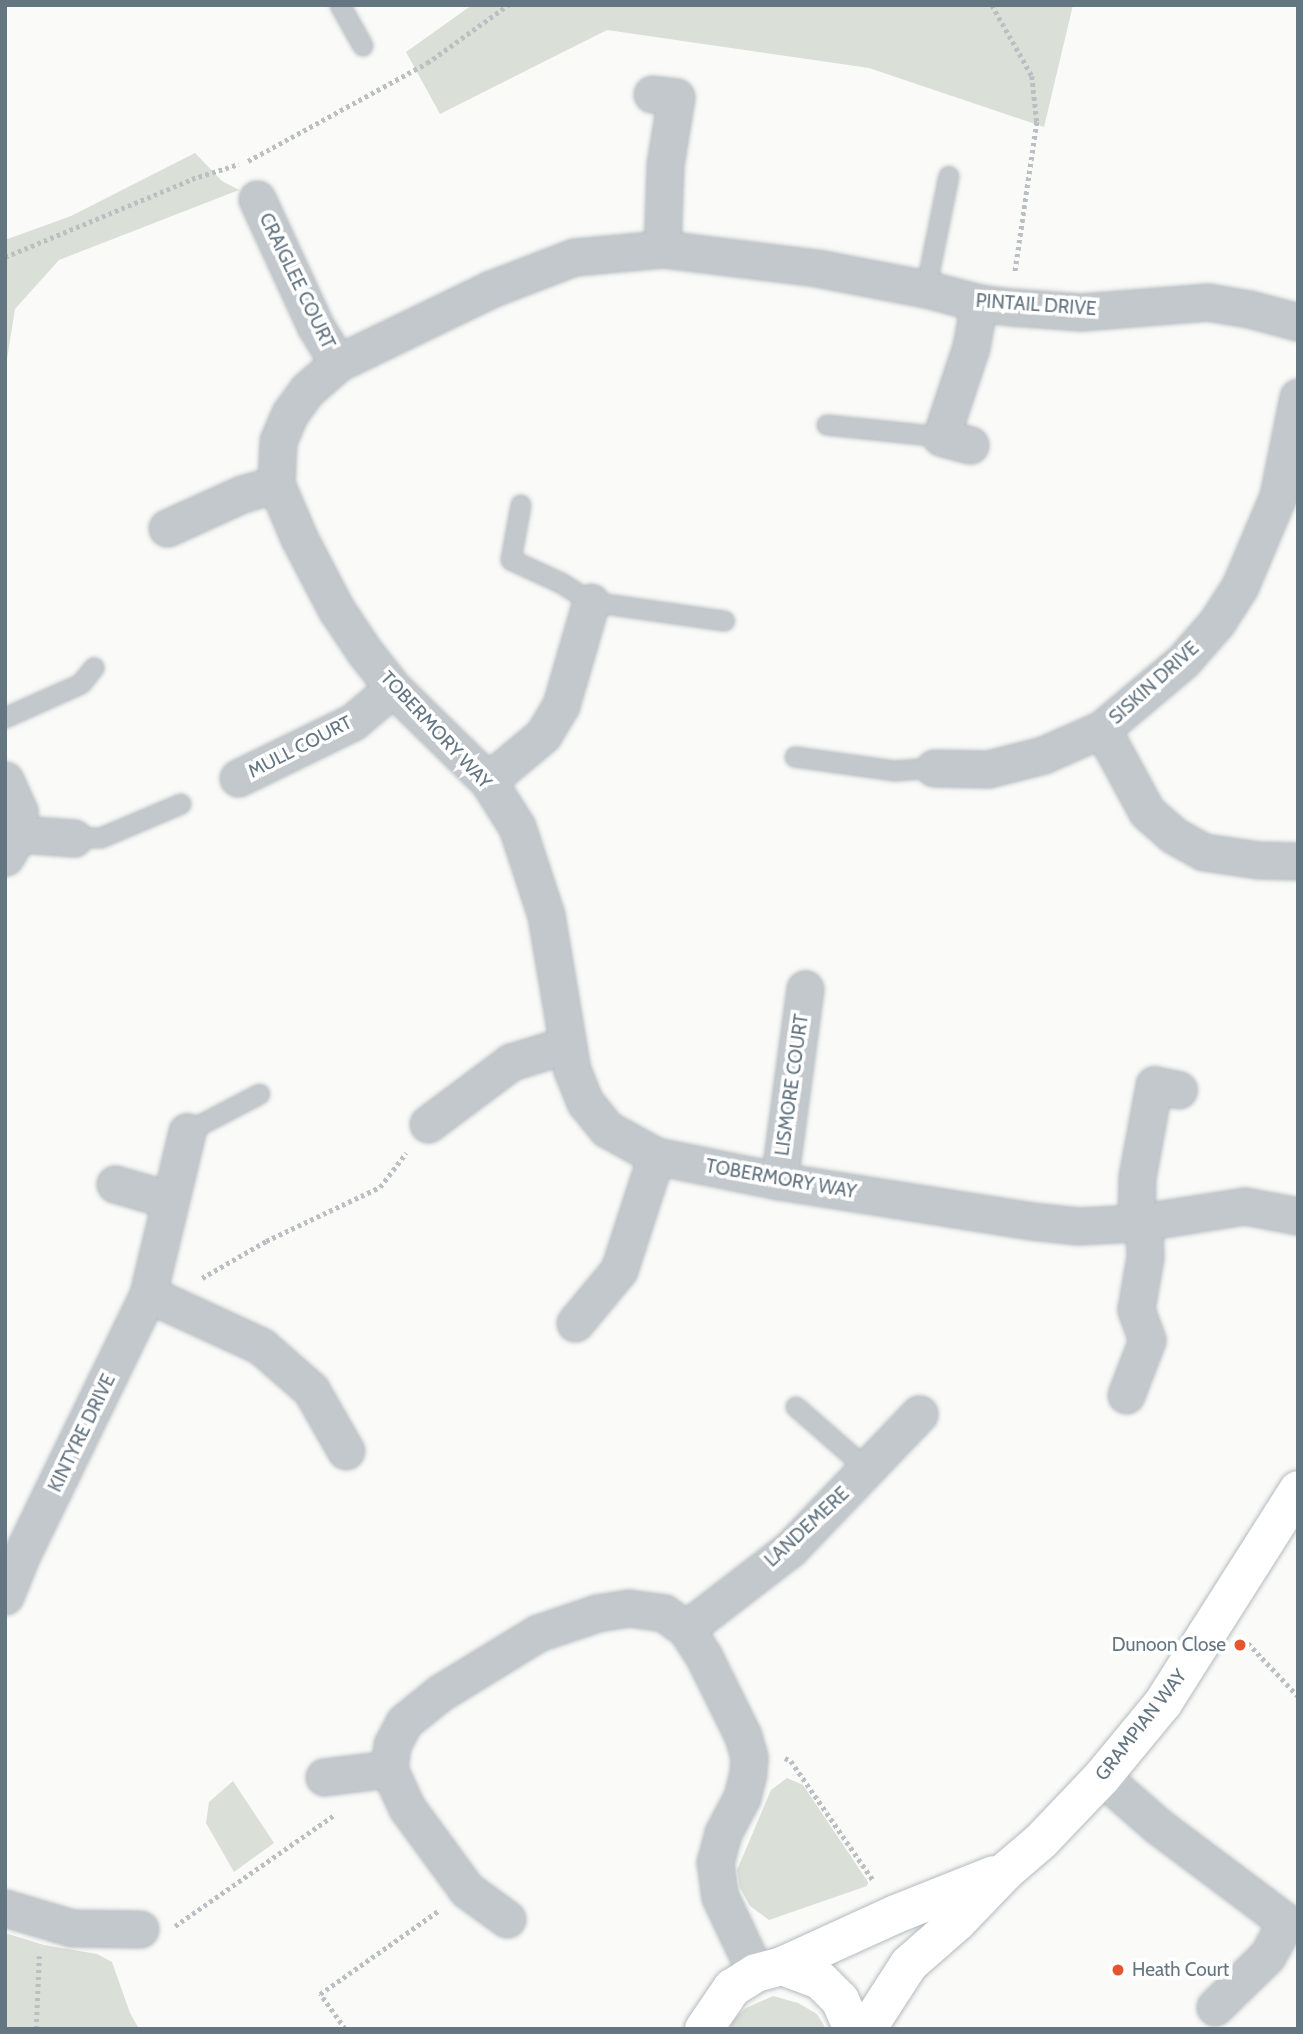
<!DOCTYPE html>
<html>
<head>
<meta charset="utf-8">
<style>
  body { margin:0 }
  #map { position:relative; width:1303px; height:2034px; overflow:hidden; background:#fafaf8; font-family:Cabin,sans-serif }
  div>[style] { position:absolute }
  .green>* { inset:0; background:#dadfd7 }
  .path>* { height:4.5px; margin-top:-2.25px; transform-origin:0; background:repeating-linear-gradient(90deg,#bbbfc2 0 3.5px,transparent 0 7px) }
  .roads { filter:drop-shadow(0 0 2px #b3babf) drop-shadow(0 0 2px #b3babf) }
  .lane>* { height:18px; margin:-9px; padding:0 9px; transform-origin:9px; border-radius:9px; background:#c3c8cc }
  .street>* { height:35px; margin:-17.5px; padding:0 17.5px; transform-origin:17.5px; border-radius:17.5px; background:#c3c8cc }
  .secondary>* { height:38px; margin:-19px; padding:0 19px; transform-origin:19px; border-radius:19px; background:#fff }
  .dots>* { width:19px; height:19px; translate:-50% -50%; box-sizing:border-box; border:4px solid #fff; border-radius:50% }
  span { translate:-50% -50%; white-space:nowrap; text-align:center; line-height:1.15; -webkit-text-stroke:7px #fff; paint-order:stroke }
  .street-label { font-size:19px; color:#657683 }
  .poi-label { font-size:19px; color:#657683 }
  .right { translate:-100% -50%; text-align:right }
  .left { translate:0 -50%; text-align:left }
  .frame { position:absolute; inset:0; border:7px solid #657683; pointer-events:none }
</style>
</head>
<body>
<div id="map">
  <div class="green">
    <i style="clip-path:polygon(472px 5px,1073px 5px,1044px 127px,869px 68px,607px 30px,440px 114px,406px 52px)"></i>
    <i style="clip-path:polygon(195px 153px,222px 181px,239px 190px,59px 260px,15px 309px,5px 372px,5px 240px,71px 216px)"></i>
    <i style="clip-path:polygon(787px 1778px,803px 1785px,868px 1882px,867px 1886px,769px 1920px,750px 1906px,740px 1888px,737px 1870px,771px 1790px)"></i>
    <i style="clip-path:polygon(233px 1781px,274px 1843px,234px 1872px,206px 1823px,209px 1802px)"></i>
    <i style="clip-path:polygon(5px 1933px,44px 1945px,97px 1954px,112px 1962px,130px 2013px,139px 2029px,5px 2029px)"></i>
    <i style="clip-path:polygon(773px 1996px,798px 2003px,817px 2014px,826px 2029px,730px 2029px,732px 2021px,746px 2008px)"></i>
  </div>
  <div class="path">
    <i style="left:992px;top:5px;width:81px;rotate:60.6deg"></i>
    <i style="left:1032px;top:76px;width:46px;rotate:83.8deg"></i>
    <i style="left:1037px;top:122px;width:152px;rotate:98.3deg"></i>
    <i style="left:248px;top:161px;width:204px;rotate:-28.7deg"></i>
    <i style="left:427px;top:63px;width:100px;rotate:-35.6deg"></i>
    <i style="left:5px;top:257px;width:203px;rotate:-22.6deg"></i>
    <i style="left:192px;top:179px;width:49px;rotate:-17.7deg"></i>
    <i style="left:202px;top:1278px;width:74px;rotate:-30deg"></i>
    <i style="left:266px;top:1241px;width:126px;rotate:-25.3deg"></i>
    <i style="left:380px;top:1187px;width:43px;rotate:-52.6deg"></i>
    <i style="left:1248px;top:1643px;width:73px;rotate:46.7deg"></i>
    <i style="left:785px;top:1758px;width:7px;rotate:27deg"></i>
    <i style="left:791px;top:1761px;width:145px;rotate:55.4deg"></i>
    <i style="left:175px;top:1926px;width:194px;rotate:-34.9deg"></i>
    <i style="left:36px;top:2029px;width:73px;rotate:-87.6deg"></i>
    <i style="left:345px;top:2029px;width:43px;rotate:-125.5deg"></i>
    <i style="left:320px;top:1994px;width:144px;rotate:-35.1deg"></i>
  </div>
  <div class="roads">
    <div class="lane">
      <i style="left:340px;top:5px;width:47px;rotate:60.7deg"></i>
      <i style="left:926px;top:289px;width:115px;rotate:-78.5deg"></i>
      <i style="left:827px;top:425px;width:115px;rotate:6deg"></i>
      <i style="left:521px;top:505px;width:56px;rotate:100.3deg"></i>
      <i style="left:511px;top:560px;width:55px;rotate:24.7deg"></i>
      <i style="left:561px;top:583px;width:36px;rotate:32deg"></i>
      <i style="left:591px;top:602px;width:135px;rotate:8.1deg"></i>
      <i style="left:5px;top:718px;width:83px;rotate:-24.1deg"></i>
      <i style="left:81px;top:684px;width:21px;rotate:-51deg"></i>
      <i style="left:795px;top:757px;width:100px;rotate:8deg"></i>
      <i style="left:894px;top:771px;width:40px;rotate:-4.3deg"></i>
      <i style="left:74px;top:838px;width:27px"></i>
      <i style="left:101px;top:838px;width:87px;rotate:-23deg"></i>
      <i style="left:187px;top:1132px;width:82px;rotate:-27.5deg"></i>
      <i style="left:796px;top:1407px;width:94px;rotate:41.1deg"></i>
    </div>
    <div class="street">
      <i style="left:652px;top:94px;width:24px;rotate:7deg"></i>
      <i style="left:676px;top:97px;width:69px;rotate:99.2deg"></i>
      <i style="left:665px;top:165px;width:84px;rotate:92deg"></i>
      <i style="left:257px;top:199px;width:141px;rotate:65.3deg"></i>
      <i style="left:316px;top:327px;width:42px;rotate:58.6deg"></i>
      <i style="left:1298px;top:322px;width:51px;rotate:-165.1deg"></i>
      <i style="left:1249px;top:309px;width:42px;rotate:-170.3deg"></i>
      <i style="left:1208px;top:302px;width:127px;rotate:175.5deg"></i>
      <i style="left:1081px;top:312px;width:70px;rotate:-175.9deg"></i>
      <i style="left:1011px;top:307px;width:32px;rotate:-173deg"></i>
      <i style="left:979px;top:303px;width:55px;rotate:-165.2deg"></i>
      <i style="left:926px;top:289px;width:111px;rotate:-169.1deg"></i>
      <i style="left:817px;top:268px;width:156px;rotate:-173deg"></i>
      <i style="left:662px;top:249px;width:88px;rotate:174.8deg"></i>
      <i style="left:574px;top:257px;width:89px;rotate:158.9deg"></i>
      <i style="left:491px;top:289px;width:170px;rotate:154.2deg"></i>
      <i style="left:338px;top:363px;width:41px;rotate:138.9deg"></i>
      <i style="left:307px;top:390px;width:29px;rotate:126deg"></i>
      <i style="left:290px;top:413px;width:30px;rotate:113deg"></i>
      <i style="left:278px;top:441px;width:43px;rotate:92.7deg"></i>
      <i style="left:276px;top:484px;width:59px;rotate:66.9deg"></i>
      <i style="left:299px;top:538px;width:80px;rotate:62.5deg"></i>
      <i style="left:336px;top:609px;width:50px;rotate:56.3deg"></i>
      <i style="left:364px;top:651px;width:47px;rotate:51.9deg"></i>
      <i style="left:393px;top:688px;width:133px;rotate:44.4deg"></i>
      <i style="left:488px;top:781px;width:54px;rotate:57.8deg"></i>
      <i style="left:517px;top:827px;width:93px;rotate:71.8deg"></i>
      <i style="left:546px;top:915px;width:157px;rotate:80.5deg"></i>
      <i style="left:572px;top:1070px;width:35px;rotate:68deg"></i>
      <i style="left:585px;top:1102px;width:35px;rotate:51deg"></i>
      <i style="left:607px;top:1129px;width:56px;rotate:28.9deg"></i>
      <i style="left:656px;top:1156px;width:126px;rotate:11.5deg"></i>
      <i style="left:779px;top:1181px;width:255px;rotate:9deg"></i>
      <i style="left:1031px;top:1221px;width:47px;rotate:6.1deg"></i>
      <i style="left:1078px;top:1226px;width:58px;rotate:-3deg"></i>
      <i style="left:1136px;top:1223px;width:110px;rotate:-8.9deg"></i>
      <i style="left:1245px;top:1206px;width:54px;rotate:10.7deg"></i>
      <i style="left:970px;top:445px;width:30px;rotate:-165deg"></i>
      <i style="left:941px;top:437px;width:95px;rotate:-71.6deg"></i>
      <i style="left:971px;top:347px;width:45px;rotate:-79.7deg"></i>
      <i style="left:167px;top:528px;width:82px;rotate:-24.4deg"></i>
      <i style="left:242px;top:494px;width:35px;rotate:-16deg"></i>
      <i style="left:1102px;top:729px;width:94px;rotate:61.5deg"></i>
      <i style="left:1147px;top:812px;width:35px;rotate:41deg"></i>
      <i style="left:1173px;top:835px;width:35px;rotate:29deg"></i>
      <i style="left:1204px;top:852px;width:55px;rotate:8.4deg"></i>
      <i style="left:1258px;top:860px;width:40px;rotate:1.4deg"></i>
      <i style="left:934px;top:768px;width:54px;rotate:1.1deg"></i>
      <i style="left:988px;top:769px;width:57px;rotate:-14.3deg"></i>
      <i style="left:1043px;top:755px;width:64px;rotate:-23.8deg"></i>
      <i style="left:1102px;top:729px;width:106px;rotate:-40deg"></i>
      <i style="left:1183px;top:661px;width:52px;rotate:-48.9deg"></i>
      <i style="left:1217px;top:622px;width:43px;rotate:-57.4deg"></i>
      <i style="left:1240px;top:586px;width:98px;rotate:-67.1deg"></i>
      <i style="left:1278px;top:496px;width:101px;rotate:-78.6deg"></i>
      <i style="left:238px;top:778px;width:128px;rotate:-26deg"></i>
      <i style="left:353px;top:722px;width:52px;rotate:-40.4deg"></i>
      <i style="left:5px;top:780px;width:35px;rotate:66deg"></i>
      <i style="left:19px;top:812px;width:22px;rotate:90deg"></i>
      <i style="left:19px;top:834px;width:27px;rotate:121deg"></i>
      <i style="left:488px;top:781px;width:72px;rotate:-39.9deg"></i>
      <i style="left:543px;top:735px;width:35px;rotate:-59deg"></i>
      <i style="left:561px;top:705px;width:107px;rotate:-73.8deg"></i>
      <i style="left:19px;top:834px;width:55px;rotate:4.2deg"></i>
      <i style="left:428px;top:1124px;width:104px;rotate:-36.8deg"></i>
      <i style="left:511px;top:1062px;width:58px;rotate:-17.2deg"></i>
      <i style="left:779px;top:1181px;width:194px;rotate:-82.3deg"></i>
      <i style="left:115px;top:1184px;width:57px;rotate:16.2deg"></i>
      <i style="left:1136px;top:1223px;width:46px;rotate:-88.8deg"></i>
      <i style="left:1137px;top:1177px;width:94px;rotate:-79.5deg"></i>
      <i style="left:1154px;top:1085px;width:25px;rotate:11deg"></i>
      <i style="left:148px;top:1294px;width:124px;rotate:24.7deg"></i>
      <i style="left:261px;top:1346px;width:67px;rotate:41.3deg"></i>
      <i style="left:311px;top:1390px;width:70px;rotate:60.2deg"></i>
      <i style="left:575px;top:1323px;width:69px;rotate:-50.3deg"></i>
      <i style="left:619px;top:1270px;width:120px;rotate:-72deg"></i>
      <i style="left:1126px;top:1395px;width:59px;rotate:-69.1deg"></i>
      <i style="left:1147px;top:1340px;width:33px;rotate:-110deg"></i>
      <i style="left:1136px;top:1309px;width:53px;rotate:-80.2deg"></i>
      <i style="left:1145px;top:1257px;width:35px;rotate:-92deg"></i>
      <i style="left:5px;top:1596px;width:45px;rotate:-68deg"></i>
      <i style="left:22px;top:1554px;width:289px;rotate:-64.1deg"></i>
      <i style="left:148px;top:1294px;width:167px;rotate:-76.5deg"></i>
      <i style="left:686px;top:1629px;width:131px;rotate:-37.6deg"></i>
      <i style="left:790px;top:1549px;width:187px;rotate:-46.3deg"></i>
      <i style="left:324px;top:1777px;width:65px;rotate:-7deg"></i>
      <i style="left:1102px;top:1777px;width:74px;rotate:41.2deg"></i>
      <i style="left:1158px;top:1826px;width:160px;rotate:36.9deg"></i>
      <i style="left:1286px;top:1922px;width:39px;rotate:119deg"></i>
      <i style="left:1267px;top:1956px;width:73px;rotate:135.6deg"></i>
      <i style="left:5px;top:1908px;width:70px;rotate:16.6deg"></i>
      <i style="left:72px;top:1928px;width:68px;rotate:0.8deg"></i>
      <i style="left:507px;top:1919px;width:49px;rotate:-144.1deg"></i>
      <i style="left:467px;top:1890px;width:102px;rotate:-126.2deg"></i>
      <i style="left:407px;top:1808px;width:43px;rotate:-114.8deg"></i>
      <i style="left:389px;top:1769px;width:24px;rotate:-83deg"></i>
      <i style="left:392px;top:1745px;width:26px;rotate:-62deg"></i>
      <i style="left:404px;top:1722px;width:46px;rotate:-38.9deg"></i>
      <i style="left:440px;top:1693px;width:115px;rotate:-31.5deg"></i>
      <i style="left:538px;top:1633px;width:62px;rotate:-18.7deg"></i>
      <i style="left:597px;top:1613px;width:32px;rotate:-9deg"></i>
      <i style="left:629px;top:1608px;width:35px;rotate:8deg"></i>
      <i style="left:664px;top:1613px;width:27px;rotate:36deg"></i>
      <i style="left:686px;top:1629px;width:33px;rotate:57deg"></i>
      <i style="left:704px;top:1657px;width:88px;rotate:63.7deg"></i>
      <i style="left:743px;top:1736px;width:22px;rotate:74deg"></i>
      <i style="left:749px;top:1757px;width:16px;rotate:94deg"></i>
      <i style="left:748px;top:1773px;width:25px;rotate:104deg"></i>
      <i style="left:742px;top:1797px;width:41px;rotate:117.8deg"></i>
      <i style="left:723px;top:1833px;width:30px;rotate:105deg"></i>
      <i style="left:715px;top:1862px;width:35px;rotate:82deg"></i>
      <i style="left:720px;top:1897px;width:84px;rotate:64.7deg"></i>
    </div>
    <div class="secondary">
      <i style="left:782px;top:1966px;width:125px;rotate:-24.5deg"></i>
      <i style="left:896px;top:1914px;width:105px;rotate:-21.7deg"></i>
      <i style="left:704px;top:2029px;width:50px;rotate:-55.7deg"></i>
      <i style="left:732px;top:1988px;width:28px;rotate:-32deg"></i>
      <i style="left:756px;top:1973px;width:27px;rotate:-15deg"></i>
      <i style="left:782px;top:1966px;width:40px;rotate:20.2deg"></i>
      <i style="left:820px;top:1980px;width:28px;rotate:45deg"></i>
      <i style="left:840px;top:2000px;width:32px;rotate:66deg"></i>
      <i style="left:867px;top:2029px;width:77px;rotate:-57.1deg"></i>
      <i style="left:909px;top:1964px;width:64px;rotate:-41.2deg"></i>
      <i style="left:957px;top:1922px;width:71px;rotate:-46.1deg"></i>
      <i style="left:1006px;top:1871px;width:46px;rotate:-40.6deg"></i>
      <i style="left:1041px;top:1841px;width:88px;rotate:-46.4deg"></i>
      <i style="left:1102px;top:1777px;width:96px;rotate:-50.5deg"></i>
      <i style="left:1163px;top:1703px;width:252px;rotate:-57.6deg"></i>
    </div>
  </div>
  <div class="dots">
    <i style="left:1240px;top:1645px;background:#e4572e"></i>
    <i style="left:1118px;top:1970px;background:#e4572e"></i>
  </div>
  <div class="street-label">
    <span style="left:297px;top:281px;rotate:64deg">CRAIGLEE COURT</span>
    <span style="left:1036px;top:305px;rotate:4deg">PINTAIL DRIVE</span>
    <span style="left:1154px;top:683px;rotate:-42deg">SISKIN DRIVE</span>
    <span style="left:436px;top:730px;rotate:47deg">TOBERMORY WAY</span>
    <span style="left:300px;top:747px;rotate:-27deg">MULL COURT</span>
    <span style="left:792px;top:1085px;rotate:-82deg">LISMORE COURT</span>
    <span style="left:781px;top:1179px;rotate:10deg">TOBERMORY WAY</span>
    <span style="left:82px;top:1433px;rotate:-64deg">KINTYRE DRIVE</span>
    <span style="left:807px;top:1527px;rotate:-43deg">LANDEMERE</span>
    <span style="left:1141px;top:1725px;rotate:-52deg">GRAMPIAN WAY</span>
  </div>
  <div class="poi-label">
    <span class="right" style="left:1226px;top:1645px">Dunoon Close</span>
    <span class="left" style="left:1132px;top:1970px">Heath Court</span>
  </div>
  <div class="frame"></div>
</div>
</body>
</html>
